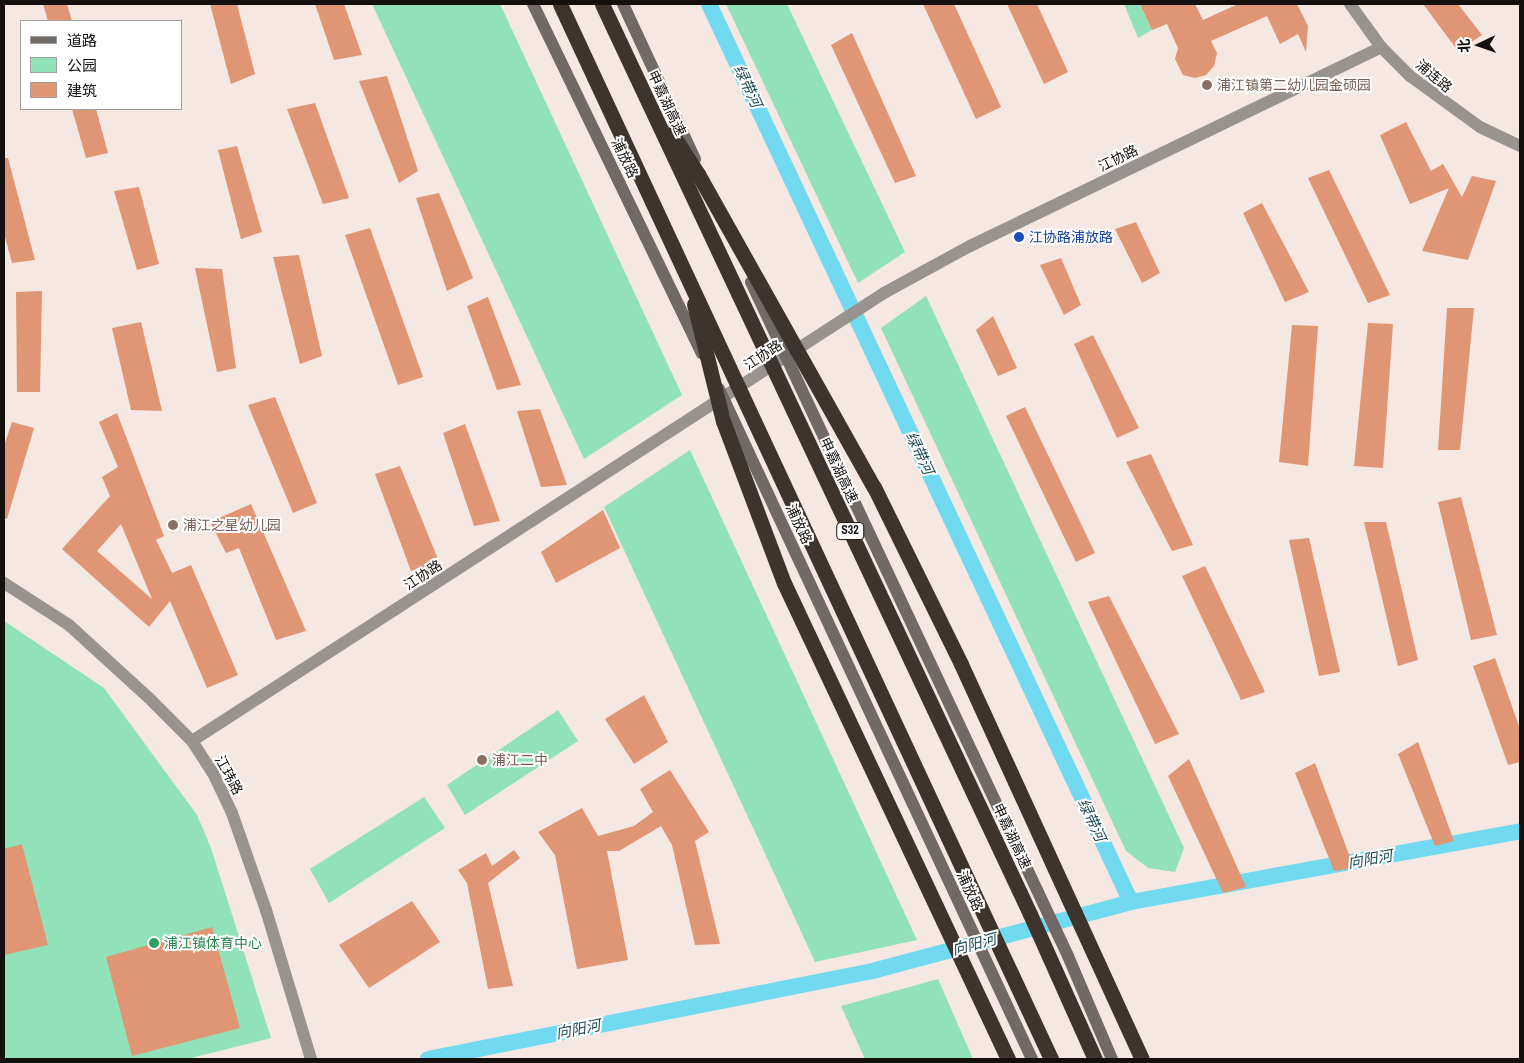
<!DOCTYPE html>
<html>
<head>
<meta charset="utf-8">
<style>
  body { margin:0 }
  #map { position:relative; width:1524px; height:1063px; overflow:hidden; background:#f5e7e1; font-family:"Archivo Narrow","Noto Sans SC",sans-serif }
  div>[style] { position:absolute }
  .green>* { inset:0; background:#91e2b8 }
  .canal>* { height:16px; margin:-8px; padding:0 8px; transform-origin:8px; border-radius:8px; background:#71d9f0 }
  .building>* { inset:0; background:#e09674 }
  .street>* { height:12px; margin:-6px; padding:0 6px; transform-origin:6px; border-radius:6px; background:#98938f }
  .secondary>* { height:12px; margin:-6px; padding:0 6px; transform-origin:6px; border-radius:6px; background:#716965 }
  .highway>* { height:15px; margin:-7.5px; padding:0 7.5px; transform-origin:7.5px; border-radius:7.5px; background:#3e342e }
  .dots>* { width:14px; height:14px; translate:-50% -50%; box-sizing:border-box; border:2px solid #fff; border-radius:50% }
  span { translate:-50% -50%; white-space:nowrap; text-align:center; line-height:1.15; -webkit-text-stroke:4px #fff; paint-order:stroke }
  .shield-label span { padding:1px 4px; background:#fff; border:1px solid; border-radius:4px; -webkit-text-stroke-width:0 }
  .shield-label { font-size:12px; color:#14100d; font-weight:700 }
  .street-label { font-size:14px; color:#14100d }
  .education-label { font-size:14px; color:#785e54 }
  .left { translate:0 -50%; text-align:left }
  .transit-label { font-size:14px; color:#164399 }
  .leisure-label { font-size:14px; color:#27864d }
  .water-label { font-size:15px; color:#1c4a54; font-style:italic }
  .frame { position:absolute; inset:0; border:5px solid #14100d; pointer-events:none }
  .legend { position:absolute; left:20px; top:20px; width:162px; height:90px; box-sizing:border-box; background:#fff; border:1px solid #a19f9e; margin:0; padding:6px 9px; list-style:none; font-size:15px; color:#14100d }
  .legend li { display:flex; align-items:center; gap:10px; height:25px }
  .legend b { width:25px; border:1px solid #a19f9e }
  .north { position:absolute; left:1454px; top:20px; width:50px; height:50px; -webkit-text-stroke:4px #fff; paint-order:stroke; rotate:267deg; font-size:14px; font-weight:700; line-height:20px; text-align:center; color:#14100d }
  .north::after { content:''; display:block; margin:auto; width:18px; height:22px; background:#14100d; clip-path:polygon(50% 0,100% 100%,50% 72%,0 100%) }
</style>
</head>
<body>
<div id="map">
  <div class="green">
    <i style="clip-path:polygon(372px 4px,500px 4px,682px 395px,584px 459px)"></i>
    <i style="clip-path:polygon(726px 4px,787px 4px,905px 252px,858px 283px)"></i>
    <i style="clip-path:polygon(1124px 4px,1140px 4px,1152px 30px,1138px 38px)"></i>
    <i style="clip-path:polygon(926px 296px,1184px 848px,1175px 872px,1148px 868px,1126px 851px,881px 328px)"></i>
    <i style="clip-path:polygon(690px 450px,917px 940px,815px 962px,799px 927px,604px 507px)"></i>
    <i style="clip-path:polygon(4px 621px,104px 688px,197px 815px,211px 848px,271px 1038px,187px 1059px,4px 1059px)"></i>
    <i style="clip-path:polygon(558px 710px,578px 741px,465px 815px,447px 785px)"></i>
    <i style="clip-path:polygon(424px 797px,445px 828px,329px 903px,310px 869px)"></i>
    <i style="clip-path:polygon(938px 979px,973px 1059px,865px 1059px,841px 1006px)"></i>
  </div>
  <div class="canal">
    <i style="left:709px;top:4px;width:992px;rotate:64.83deg"></i>
    <i style="left:428px;top:1059px;width:457px;rotate:-11.2deg"></i>
    <i style="left:876px;top:970px;width:264px;rotate:-14.9deg"></i>
    <i style="left:1131px;top:902px;width:395px;rotate:-10.3deg"></i>
  </div>
  <div class="building">
    <i style="clip-path:polygon(43px 4px,67px 4px,72px 21px,48px 21px)"></i>
    <i style="clip-path:polygon(210px 4px,237px 4px,255px 74px,231px 84px)"></i>
    <i style="clip-path:polygon(315px 4px,344px 4px,362px 55px,334px 60px)"></i>
    <i style="clip-path:polygon(923px 4px,954px 4px,1001px 107px,976px 119px)"></i>
    <i style="clip-path:polygon(1007px 4px,1037px 4px,1068px 72px,1044px 84px)"></i>
    <i style="clip-path:polygon(1140px 4px,1195px 4px,1203px 20px,1238px 4px,1297px 4px,1308px 26px,1306px 52px,1298px 34px,1280px 44px,1267px 16px,1211px 41px,1217px 53px,1214px 66px,1206px 75px,1195px 78px,1183px 75px,1175px 59px,1178px 48px,1167px 24px,1152px 30px)"></i>
    <i style="clip-path:polygon(1423px 4px,1458px 4px,1482px 35px,1458px 51px)"></i>
    <i style="clip-path:polygon(852px 33px,916px 176px,895px 183px,831px 45px)"></i>
    <i style="clip-path:polygon(387px 76px,418px 171px,399px 183px,359px 81px)"></i>
    <i style="clip-path:polygon(315px 103px,349px 198px,323px 204px,287px 109px)"></i>
    <i style="clip-path:polygon(72px 109px,96px 109px,108px 153px,86px 158px)"></i>
    <i style="clip-path:polygon(1406px 122px,1431px 171px,1443px 164px,1462px 197px,1472px 176px,1496px 181px,1468px 260px,1422px 251px,1449px 188px,1410px 204px,1380px 135px)"></i>
    <i style="clip-path:polygon(237px 146px,262px 232px,241px 239px,218px 150px)"></i>
    <i style="clip-path:polygon(4px 158px,8px 158px,35px 260px,12px 263px,4px 233px)"></i>
    <i style="clip-path:polygon(1329px 170px,1390px 295px,1368px 303px,1308px 178px)"></i>
    <i style="clip-path:polygon(139px 187px,159px 264px,137px 270px,114px 191px)"></i>
    <i style="clip-path:polygon(439px 193px,473px 278px,447px 291px,416px 198px)"></i>
    <i style="clip-path:polygon(1262px 203px,1309px 292px,1285px 302px,1243px 213px)"></i>
    <i style="clip-path:polygon(1136px 222px,1160px 273px,1142px 283px,1115px 229px)"></i>
    <i style="clip-path:polygon(370px 228px,423px 377px,398px 385px,345px 235px)"></i>
    <i style="clip-path:polygon(299px 255px,322px 356px,300px 364px,273px 257px)"></i>
    <i style="clip-path:polygon(1061px 258px,1081px 305px,1064px 315px,1040px 265px)"></i>
    <i style="clip-path:polygon(195px 268px,222px 269px,236px 368px,217px 372px)"></i>
    <i style="clip-path:polygon(42px 291px,40px 392px,17px 392px,16px 292px)"></i>
    <i style="clip-path:polygon(488px 297px,521px 385px,497px 390px,467px 306px)"></i>
    <i style="clip-path:polygon(1447px 308px,1474px 308px,1460px 450px,1438px 450px)"></i>
    <i style="clip-path:polygon(993px 316px,1017px 368px,998px 376px,976px 330px)"></i>
    <i style="clip-path:polygon(141px 322px,162px 411px,131px 410px,112px 328px)"></i>
    <i style="clip-path:polygon(1368px 323px,1393px 324px,1383px 468px,1354px 466px)"></i>
    <i style="clip-path:polygon(1292px 325px,1318px 326px,1308px 466px,1279px 462px)"></i>
    <i style="clip-path:polygon(1093px 335px,1139px 428px,1117px 438px,1074px 344px)"></i>
    <i style="clip-path:polygon(275px 397px,317px 503px,293px 513px,248px 405px)"></i>
    <i style="clip-path:polygon(1025px 407px,1095px 553px,1076px 562px,1006px 416px)"></i>
    <i style="clip-path:polygon(540px 409px,567px 485px,541px 487px,517px 411px)"></i>
    <i style="clip-path:polygon(evenodd,117px 413px,164px 536px,156px 540px,172px 573px,191px 565px,238px 675px,207px 688px,170px 601px,149px 627px,62px 549px,110px 496px,102px 477px,118px 467px,99px 422px,117px 413px,121px 524px,152px 599px,97px 551px,121px 524px)"></i>
    <i style="clip-path:polygon(12px 422px,34px 428px,7px 519px,4px 518px,4px 446px)"></i>
    <i style="clip-path:polygon(465px 424px,500px 521px,474px 526px,443px 433px)"></i>
    <i style="clip-path:polygon(1151px 454px,1193px 545px,1172px 551px,1126px 462px)"></i>
    <i style="clip-path:polygon(400px 466px,440px 564px,411px 571px,375px 474px)"></i>
    <i style="clip-path:polygon(1461px 497px,1497px 635px,1471px 640px,1438px 502px)"></i>
    <i style="clip-path:polygon(251px 504px,264px 534px,306px 631px,276px 640px,239px 548px,226px 553px,210px 522px)"></i>
    <i style="clip-path:polygon(603px 510px,620px 548px,556px 583px,541px 552px)"></i>
    <i style="clip-path:polygon(1364px 522px,1386px 522px,1418px 660px,1398px 666px)"></i>
    <i style="clip-path:polygon(1309px 538px,1340px 672px,1319px 676px,1289px 540px)"></i>
    <i style="clip-path:polygon(1205px 566px,1265px 692px,1241px 700px,1182px 576px)"></i>
    <i style="clip-path:polygon(1109px 596px,1179px 734px,1155px 744px,1088px 602px)"></i>
    <i style="clip-path:polygon(1495px 658px,1520px 729px,1520px 762px,1508px 765px,1473px 666px)"></i>
    <i style="clip-path:polygon(644px 695px,668px 742px,634px 764px,605px 719px)"></i>
    <i style="clip-path:polygon(1418px 742px,1454px 841px,1435px 846px,1398px 754px)"></i>
    <i style="clip-path:polygon(1189px 759px,1246px 887px,1223px 893px,1168px 776px)"></i>
    <i style="clip-path:polygon(1315px 763px,1354px 868px,1334px 871px,1295px 773px)"></i>
    <i style="clip-path:polygon(670px 770px,709px 832px,695px 841px,720px 944px,695px 945px,672px 845px,661px 826px,619px 851px,607px 851px,628px 960px,577px 969px,555px 855px,538px 832px,582px 808px,598px 836px,634px 826px,653px 812px,640px 789px)"></i>
    <i style="clip-path:polygon(22px 844px,48px 945px,4px 955px,4px 849px)"></i>
    <i style="clip-path:polygon(514px 850px,520px 858px,488px 883px,513px 986px,488px 989px,467px 883px,458px 870px,486px 853px,492px 866px)"></i>
    <i style="clip-path:polygon(412px 901px,440px 942px,369px 988px,339px 945px)"></i>
    <i style="clip-path:polygon(212px 927px,240px 1028px,132px 1056px,106px 957px)"></i>
  </div>
  <div class="street">
    <i style="left:1350px;top:4px;width:53px;rotate:54.2deg"></i>
    <i style="left:1381px;top:47px;width:41px;rotate:45deg"></i>
    <i style="left:1410px;top:76px;width:87px;rotate:36.1deg"></i>
    <i style="left:1480px;top:127px;width:44px;rotate:25.4deg"></i>
    <i style="left:4px;top:583px;width:77px;rotate:32.9deg"></i>
    <i style="left:69px;top:625px;width:108px;rotate:42.4deg"></i>
    <i style="left:149px;top:698px;width:61px;rotate:45deg"></i>
    <i style="left:192px;top:741px;width:38px;rotate:57deg"></i>
    <i style="left:213px;top:773px;width:44px;rotate:64.6deg"></i>
    <i style="left:232px;top:813px;width:103px;rotate:70.7deg"></i>
    <i style="left:266px;top:910px;width:156px;rotate:73.2deg"></i>
    <i style="left:192px;top:741px;width:824px;rotate:-32.92deg"></i>
    <i style="left:884px;top:293px;width:98px;rotate:-28.7deg"></i>
    <i style="left:970px;top:246px;width:457px;rotate:-25.8deg"></i>
  </div>
  <div class="secondary">
    <i style="left:533px;top:4px;width:388px;rotate:64.2deg"></i>
    <i style="left:623px;top:4px;width:171px;rotate:65.1deg"></i>
    <i style="left:751px;top:282px;width:745px;rotate:64.81deg"></i>
    <i style="left:1068px;top:956px;width:112px;rotate:66.9deg"></i>
    <i style="left:719px;top:389px;width:740px;rotate:64.96deg"></i>
  </div>
  <div class="highway">
    <i style="left:560px;top:4px;width:1164px;rotate:65.04deg"></i>
    <i style="left:602px;top:4px;width:1006px;rotate:64.81deg"></i>
    <i style="left:1030px;top:914px;width:159px;rotate:65.9deg"></i>
    <i style="left:671px;top:132px;width:50px;rotate:57.3deg"></i>
    <i style="left:698px;top:174px;width:359px;rotate:60.7deg"></i>
    <i style="left:874px;top:487px;width:197px;rotate:63.8deg"></i>
    <i style="left:961px;top:664px;width:434px;rotate:65.4deg"></i>
    <i style="left:694px;top:304px;width:121px;rotate:76.1deg"></i>
    <i style="left:723px;top:421px;width:173px;rotate:69.4deg"></i>
    <i style="left:784px;top:583px;width:526px;rotate:64.8deg"></i>
  </div>
  <div class="dots">
    <i style="left:1207px;top:85px;background:#8d6e63"></i>
    <i style="left:1019px;top:237px;background:#1a4fb4"></i>
    <i style="left:173px;top:525px;background:#8d6e63"></i>
    <i style="left:482px;top:760px;background:#8d6e63"></i>
    <i style="left:154px;top:943px;background:#2e9e5b"></i>
  </div>
  <div class="shield-label">
    <span style="left:850px;top:531px">S32</span>
  </div>
  <div class="street-label">
    <span style="left:1434px;top:76px;rotate:40deg">浦连路</span>
    <span style="left:667px;top:103px;rotate:65deg">申嘉湖高速</span>
    <span style="left:625px;top:158px;rotate:64deg">浦放路</span>
    <span style="left:1118px;top:158px;rotate:-26deg">江协路</span>
    <span style="left:763px;top:355px;rotate:-33deg">江协路</span>
    <span style="left:839px;top:470px;rotate:65deg">申嘉湖高速</span>
    <span style="left:799px;top:524px;rotate:65deg">浦放路</span>
    <span style="left:423px;top:575px;rotate:-33deg">江协路</span>
    <span style="left:229px;top:775px;rotate:62deg">江玮路</span>
    <span style="left:1012px;top:836px;rotate:65deg">申嘉湖高速</span>
    <span style="left:970px;top:891px;rotate:65deg">浦放路</span>
  </div>
  <div class="education-label">
    <span class="left" style="left:1217px;top:85px">浦江镇第二幼儿园金硕园</span>
    <span class="left" style="left:183px;top:525px">浦江之星幼儿园</span>
    <span class="left" style="left:492px;top:760px">浦江二中</span>
  </div>
  <div class="transit-label">
    <span class="left" style="left:1029px;top:237px">江协路浦放路</span>
  </div>
  <div class="leisure-label">
    <span class="left" style="left:164px;top:943px">浦江镇体育中心</span>
  </div>
  <div class="water-label">
    <span style="left:748px;top:86px;rotate:65deg">绿带河</span>
    <span style="left:920px;top:453px;rotate:65deg">绿带河</span>
    <span style="left:1092px;top:820px;rotate:65deg">绿带河</span>
    <span style="left:1370px;top:859px;rotate:-10deg">向阳河</span>
    <span style="left:974px;top:944px;rotate:-15deg">向阳河</span>
    <span style="left:578px;top:1029px;rotate:-11deg">向阳河</span>
  </div>
  <div class="frame"></div>
  <ul class="legend">
  <li><b style="height:6px;background:#716965"></b>道路</li>
  <li><b style="height:14px;background:#91e2b8"></b>公园</li>
  <li><b style="height:14px;background:#e09674"></b>建筑</li>
  </ul>
  <div class="north">北</div>
</div>
</body>
</html>
